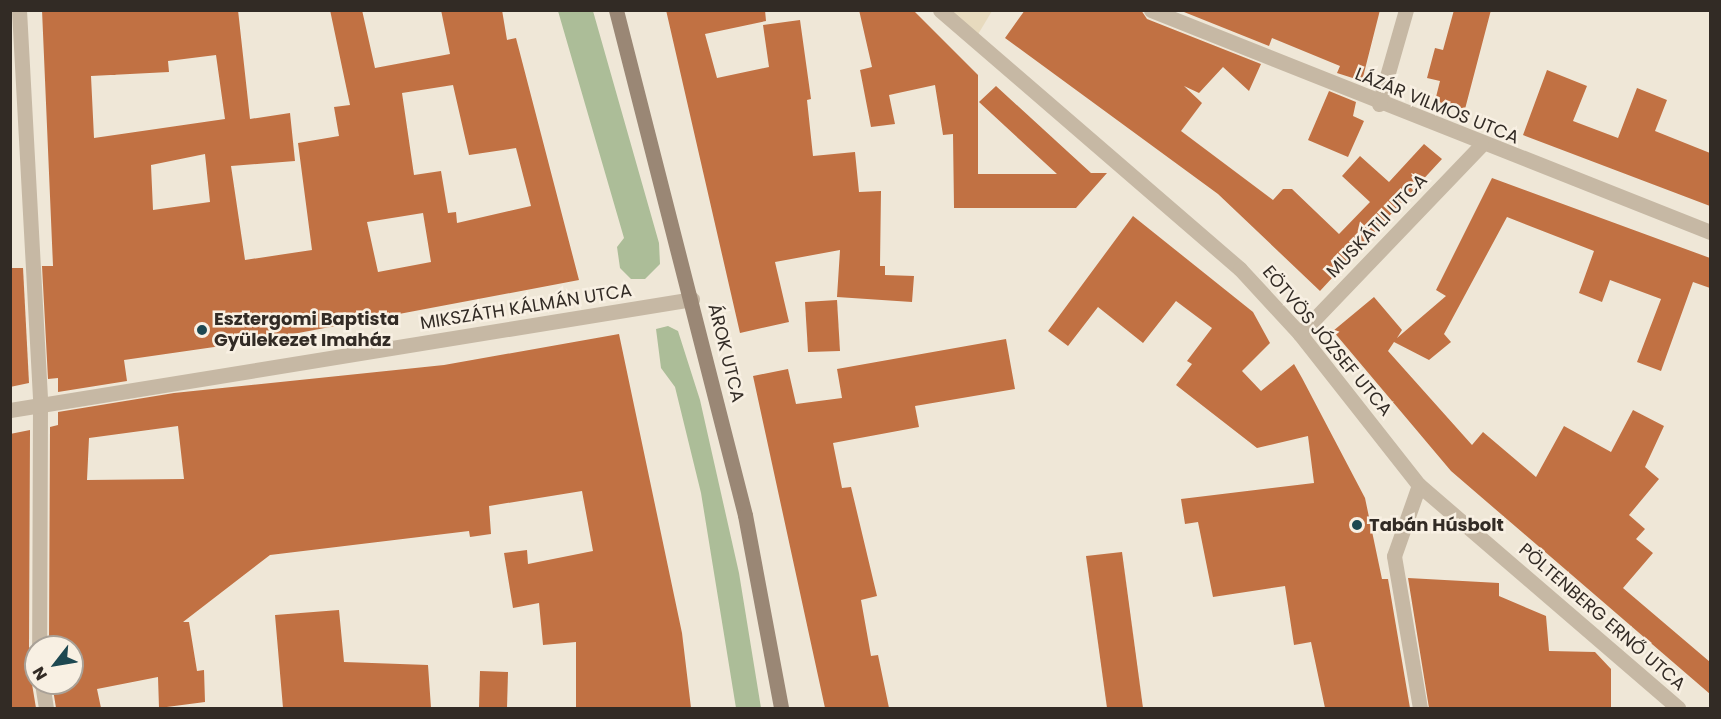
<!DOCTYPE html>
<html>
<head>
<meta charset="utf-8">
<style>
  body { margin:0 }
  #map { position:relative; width:1721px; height:719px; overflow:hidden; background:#efe7d7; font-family:Poppins,sans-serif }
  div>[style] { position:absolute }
  .green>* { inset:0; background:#acbd98 }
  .plaza>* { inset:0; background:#e7dabe }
  .building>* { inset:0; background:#c17143 }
  .street>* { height:15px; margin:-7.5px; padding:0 7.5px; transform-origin:7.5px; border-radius:7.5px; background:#c6b8a4 }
  .secondary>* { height:15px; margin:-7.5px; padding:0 7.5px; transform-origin:7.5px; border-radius:7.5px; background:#9a8775 }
  .dots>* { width:16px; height:16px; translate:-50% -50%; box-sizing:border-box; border:3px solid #f8f0e3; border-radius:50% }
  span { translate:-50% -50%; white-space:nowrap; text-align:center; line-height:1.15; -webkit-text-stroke:5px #f8f0e3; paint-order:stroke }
  .street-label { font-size:18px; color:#322b25 }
  .poi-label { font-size:18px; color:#322b25; font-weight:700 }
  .left { translate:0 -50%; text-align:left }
  .frame { position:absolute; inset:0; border:12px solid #322b25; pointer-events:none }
  .north { position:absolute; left:24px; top:635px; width:60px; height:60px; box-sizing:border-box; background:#f8f0e3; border:2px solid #a9a197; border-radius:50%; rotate:239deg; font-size:16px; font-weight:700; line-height:24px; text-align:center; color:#322b25 }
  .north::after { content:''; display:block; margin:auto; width:21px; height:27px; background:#1d4851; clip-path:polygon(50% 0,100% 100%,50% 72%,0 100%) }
</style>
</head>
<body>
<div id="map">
  <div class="green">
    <i style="clip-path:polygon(558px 11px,593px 11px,659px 243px,660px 264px,645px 279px,631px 279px,620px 268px,617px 247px,624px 238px)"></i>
    <i style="clip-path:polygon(668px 326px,678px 331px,700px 400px,739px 573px,761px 708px,736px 708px,701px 493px,675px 387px,661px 368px,656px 329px)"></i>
  </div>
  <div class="plaza">
    <i style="clip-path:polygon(940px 11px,992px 11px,974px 41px)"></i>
  </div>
  <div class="building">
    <i style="clip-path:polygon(evenodd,42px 10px,238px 10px,250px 119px,290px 113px,295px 161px,231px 166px,245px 260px,312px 250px,298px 143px,339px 136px,334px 107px,350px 105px,330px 10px,362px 10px,375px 68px,450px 54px,441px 10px,502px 10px,507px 40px,516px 38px,579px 280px,256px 341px,124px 360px,127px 381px,58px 392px,58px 378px,48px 379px,42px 266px,53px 266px,42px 10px,216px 55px,225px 119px,94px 138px,91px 76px,169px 72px,168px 61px,216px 55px,42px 10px,453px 85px,469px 155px,516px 148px,531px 206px,457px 223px,456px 212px,448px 213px,441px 171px,414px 175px,402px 93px,453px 85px,42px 10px,205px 154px,210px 202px,153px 210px,151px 165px,205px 154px,42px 10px,423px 213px,431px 262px,378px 272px,367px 222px,423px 213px)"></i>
    <i style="clip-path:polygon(666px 10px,765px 10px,766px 21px,705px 34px,717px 78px,769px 67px,763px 25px,800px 20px,811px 99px,807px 100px,813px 156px,855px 152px,859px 192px,881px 191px,880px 266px,885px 266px,885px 275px,914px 276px,912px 302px,837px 297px,840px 250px,775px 262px,789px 322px,740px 333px)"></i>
    <i style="clip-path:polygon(859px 10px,913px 10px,978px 75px,978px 174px,1057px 174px,979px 102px,996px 86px,1091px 173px,1107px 173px,1076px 208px,954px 208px,953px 134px,943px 135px,935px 85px,889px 95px,895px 124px,871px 127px,860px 70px,872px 67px)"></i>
    <i style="clip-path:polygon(1025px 10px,1141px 10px,1147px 19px,1261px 64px,1249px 91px,1223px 67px,1199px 93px,1184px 86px,1202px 103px,1181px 131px,1273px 200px,1283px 189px,1292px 189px,1339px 234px,1370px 202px,1342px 176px,1360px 156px,1389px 182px,1424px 144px,1442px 159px,1320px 291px,1218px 194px,1005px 38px)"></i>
    <i style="clip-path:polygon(1179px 10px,1380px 10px,1362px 81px,1337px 73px,1340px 66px,1272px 38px,1269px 46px)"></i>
    <i style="clip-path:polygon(1454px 10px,1491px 10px,1465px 109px,1435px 101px,1440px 81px,1427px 78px,1435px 48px,1443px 50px)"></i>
    <i style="clip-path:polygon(1547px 70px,1587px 86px,1573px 121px,1618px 138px,1637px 88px,1667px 100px,1655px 131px,1710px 153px,1710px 206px,1523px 135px)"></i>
    <i style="clip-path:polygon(1329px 91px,1356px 102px,1353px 116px,1364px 121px,1348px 157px,1308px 140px)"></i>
    <i style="clip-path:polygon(1492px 178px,1710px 258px,1710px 288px,1693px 282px,1661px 371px,1637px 362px,1661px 299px,1610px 280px,1602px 302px,1579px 293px,1594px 251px,1507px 217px,1444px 334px,1451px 342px,1429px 360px,1394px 342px,1388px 351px,1472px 445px,1483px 432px,1536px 477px,1564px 426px,1611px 452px,1633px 410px,1664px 426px,1645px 467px,1659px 479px,1629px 515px,1645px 529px,1636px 539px,1653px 553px,1623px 588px,1710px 662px,1710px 694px,1451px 471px,1333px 331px,1374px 297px,1402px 330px,1397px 338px,1446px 296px,1436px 290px)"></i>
    <i style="clip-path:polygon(1133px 216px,1253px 312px,1270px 343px,1242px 371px,1261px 391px,1294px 364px,1302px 378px,1365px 498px,1382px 579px,1388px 579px,1410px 708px,1325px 708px,1311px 642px,1294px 645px,1285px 586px,1213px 597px,1198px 522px,1185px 524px,1181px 499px,1314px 483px,1308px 436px,1257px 448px,1176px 385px,1192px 364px,1187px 361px,1212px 328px,1176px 301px,1143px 343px,1098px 307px,1068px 346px,1048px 331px)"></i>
    <i style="clip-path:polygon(10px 268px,23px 268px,29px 383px,10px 387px)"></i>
    <i style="clip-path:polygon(837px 300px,840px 351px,808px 352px,805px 302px)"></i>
    <i style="clip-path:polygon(evenodd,619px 334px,682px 633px,691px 708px,576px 708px,576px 642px,543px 645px,539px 603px,513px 608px,504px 553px,527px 550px,528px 564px,593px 551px,582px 491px,489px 506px,491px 534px,470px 537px,469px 531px,270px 555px,183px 622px,189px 622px,197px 671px,204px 670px,205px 702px,159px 708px,158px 677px,97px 689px,101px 708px,56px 708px,52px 683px,72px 683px,72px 647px,49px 647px,50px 427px,58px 425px,58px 412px,174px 393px,444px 365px,619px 334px,178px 426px,184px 479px,87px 480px,89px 438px,178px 426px)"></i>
    <i style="clip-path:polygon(1006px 339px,1015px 389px,915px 406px,919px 427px,833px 443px,842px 488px,851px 487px,877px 596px,861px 600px,871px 656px,878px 655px,889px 708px,825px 708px,753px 376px,788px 369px,796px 404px,842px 398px,837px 369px)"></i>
    <i style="clip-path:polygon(30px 430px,29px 647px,36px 656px,32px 684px,36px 708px,10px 708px,10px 434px)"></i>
    <i style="clip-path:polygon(1122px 552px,1143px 708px,1107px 708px,1086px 556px)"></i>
    <i style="clip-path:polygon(1408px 578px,1499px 583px,1499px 596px,1546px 616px,1549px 651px,1595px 652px,1611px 669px,1611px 708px,1429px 708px)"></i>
    <i style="clip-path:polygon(339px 610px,344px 662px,428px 665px,431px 708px,283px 708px,275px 615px)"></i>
    <i style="clip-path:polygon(480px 671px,508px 672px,507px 708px,479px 708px)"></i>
  </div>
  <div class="street">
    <i style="left:19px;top:10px;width:395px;rotate:86.9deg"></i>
    <i style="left:40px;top:404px;width:243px;rotate:90.2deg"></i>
    <i style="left:940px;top:10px;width:396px;rotate:40.8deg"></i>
    <i style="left:1240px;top:269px;width:88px;rotate:47.3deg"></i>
    <i style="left:1300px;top:334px;width:192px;rotate:51.8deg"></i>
    <i style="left:1419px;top:485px;width:342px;rotate:40.7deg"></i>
    <i style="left:1151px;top:10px;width:601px;rotate:21.66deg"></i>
    <i style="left:1379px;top:104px;width:98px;rotate:-74deg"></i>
    <i style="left:1300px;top:334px;width:262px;rotate:-46.2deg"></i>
    <i style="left:10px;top:410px;width:691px;rotate:-9.24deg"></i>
    <i style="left:1419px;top:485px;width:75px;rotate:109.4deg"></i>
    <i style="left:1394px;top:556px;width:154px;rotate:80.3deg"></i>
    <i style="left:42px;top:683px;width:25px;rotate:81deg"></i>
  </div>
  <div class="secondary">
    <i style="left:616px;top:10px;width:521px;rotate:75.67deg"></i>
    <i style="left:745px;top:515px;width:196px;rotate:79.4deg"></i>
  </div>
  <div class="dots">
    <i style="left:202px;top:330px;background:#1d4851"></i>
    <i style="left:1357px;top:525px;background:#1d4851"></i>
  </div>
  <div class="street-label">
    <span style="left:1437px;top:106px;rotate:22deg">LÁZÁR VILMOS UTCA</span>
    <span style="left:1377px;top:226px;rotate:-46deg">MUSKÁTLI UTCA</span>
    <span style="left:526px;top:307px;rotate:-9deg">MIKSZÁTH KÁLMÁN UTCA</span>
    <span style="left:1327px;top:341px;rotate:50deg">EÖTVÖS JÓZSEF UTCA</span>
    <span style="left:726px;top:353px;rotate:76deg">ÁROK UTCA</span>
    <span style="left:1602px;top:617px;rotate:41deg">PÖLTENBERG ERNŐ UTCA</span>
  </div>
  <div class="poi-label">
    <span class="left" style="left:214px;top:330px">Esztergomi Baptista<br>Gyülekezet Imaház</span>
    <span class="left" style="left:1369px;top:525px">Tabán Húsbolt</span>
  </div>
  <div class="frame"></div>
  <div class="north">N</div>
</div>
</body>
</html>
